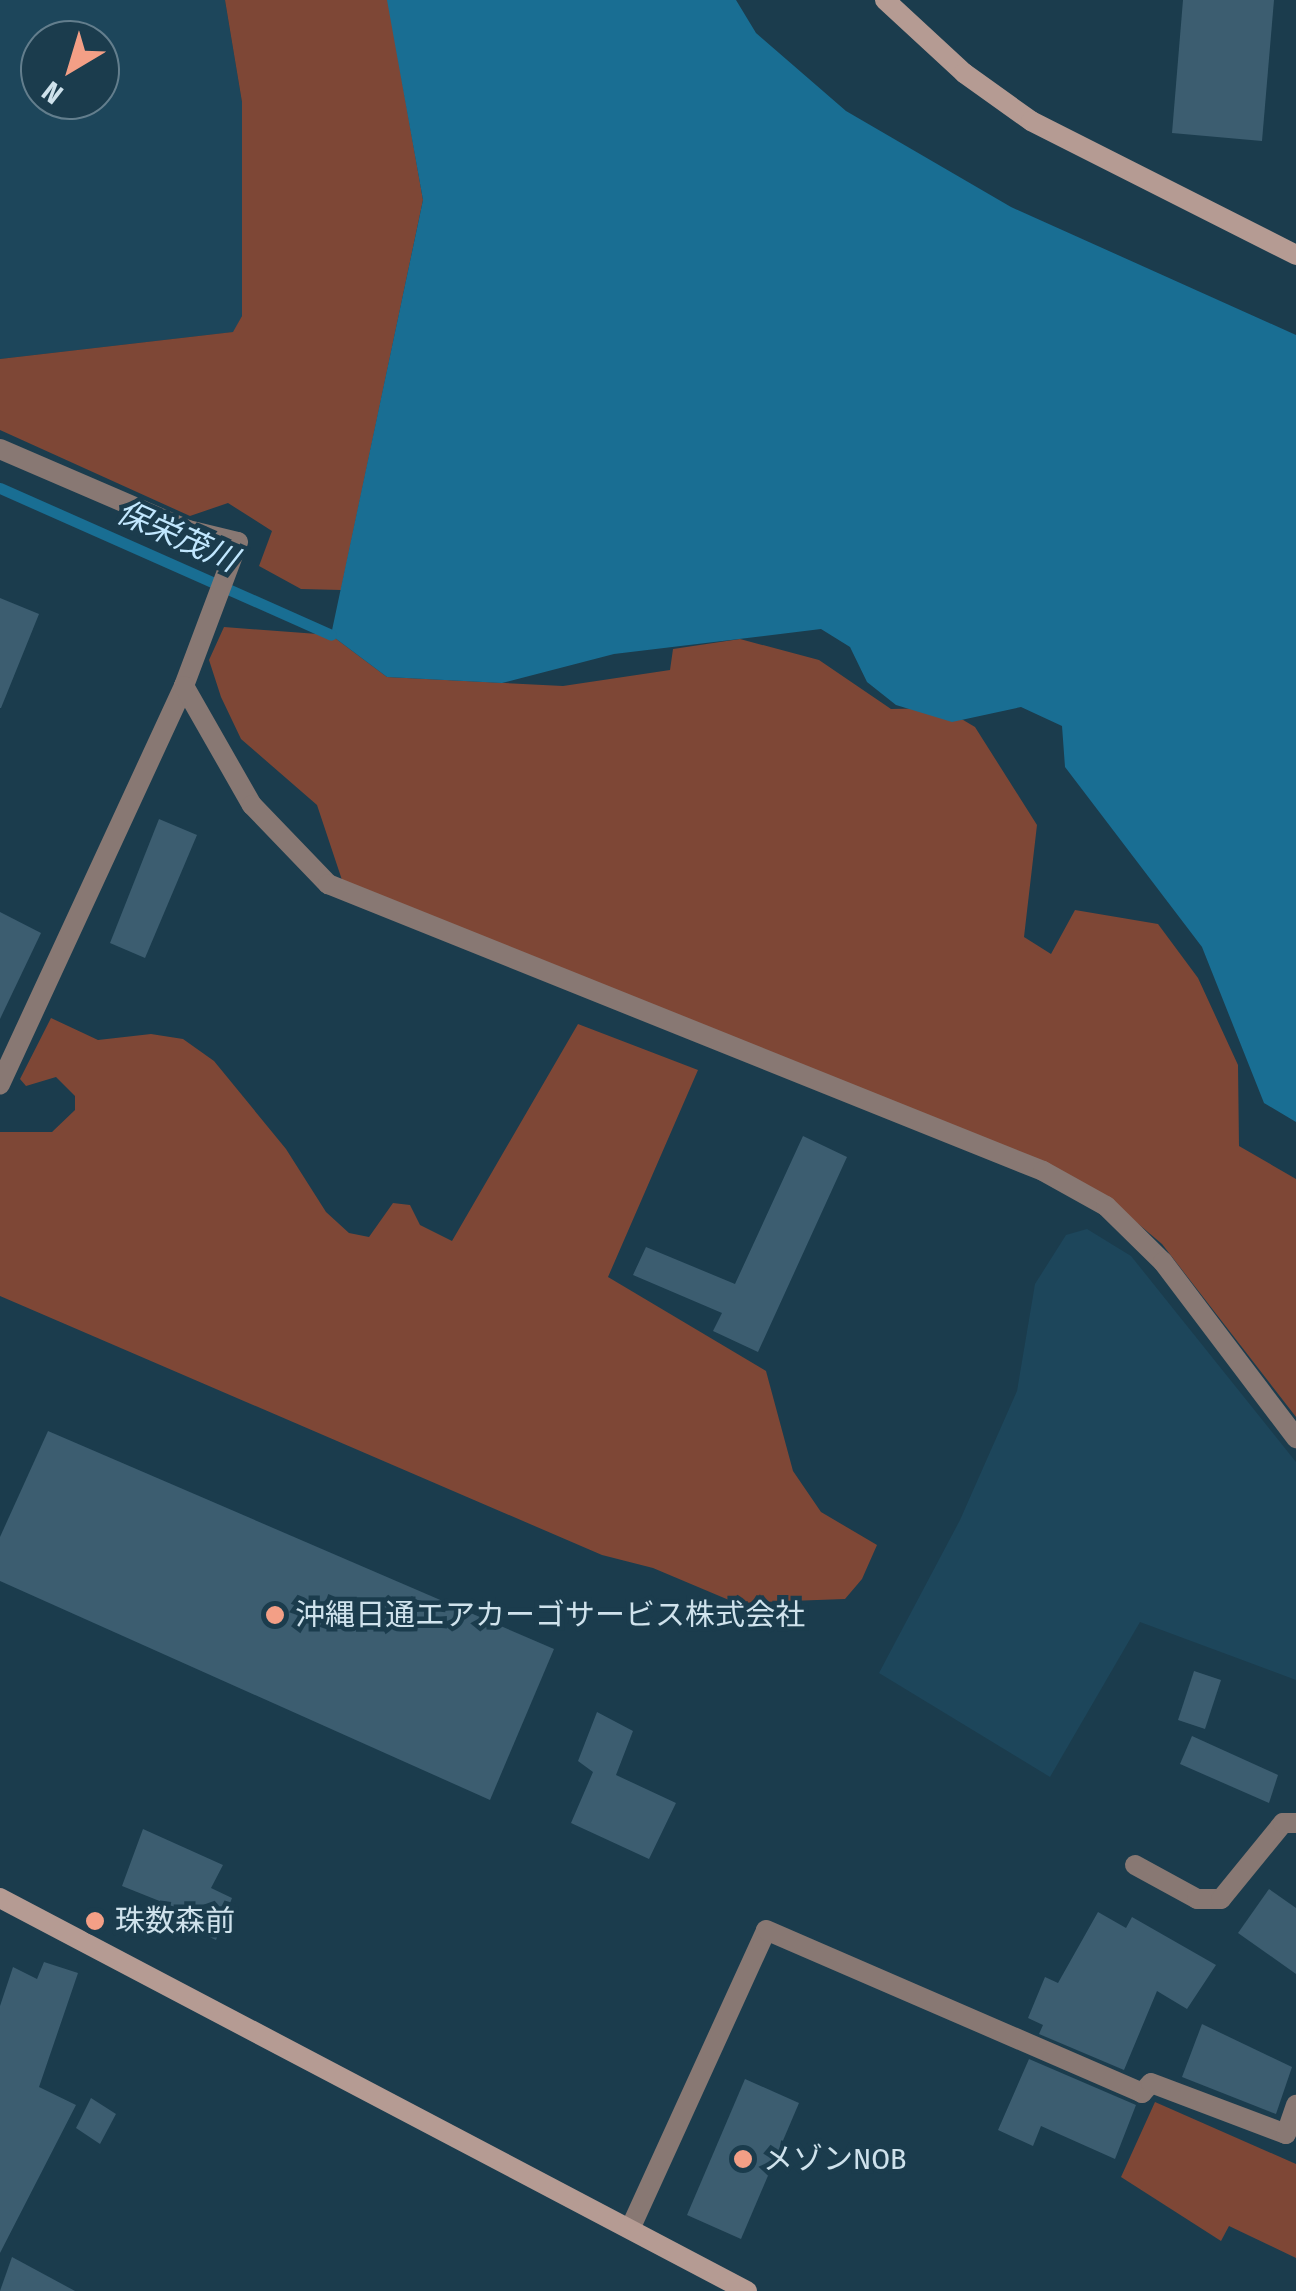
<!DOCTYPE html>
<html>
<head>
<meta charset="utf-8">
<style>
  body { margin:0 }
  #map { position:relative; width:1296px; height:2291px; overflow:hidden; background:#1b3c4d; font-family:"Fira Sans Condensed","Noto Sans JP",sans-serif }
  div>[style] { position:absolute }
  .built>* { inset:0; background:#1d465b }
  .green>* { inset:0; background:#7e4736 }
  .water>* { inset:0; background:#196e93 }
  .stream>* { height:11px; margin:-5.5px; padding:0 5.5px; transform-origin:5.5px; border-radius:5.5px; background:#196e93 }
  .building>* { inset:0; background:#3c5d70 }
  .street>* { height:20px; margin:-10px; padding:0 10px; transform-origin:10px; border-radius:10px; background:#887873 }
  .secondary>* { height:20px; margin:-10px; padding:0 10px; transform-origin:10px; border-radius:10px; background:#b59b93 }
  .dots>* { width:28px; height:28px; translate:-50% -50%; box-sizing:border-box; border:5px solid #1b3c4d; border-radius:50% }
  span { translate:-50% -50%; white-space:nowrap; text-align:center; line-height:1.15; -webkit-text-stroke:9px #1b3c4d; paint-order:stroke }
  .poi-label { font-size:30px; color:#cfe2ec }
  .left { translate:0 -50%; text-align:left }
  .water-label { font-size:32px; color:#c1e7fe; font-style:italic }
  .north { position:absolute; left:20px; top:20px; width:100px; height:100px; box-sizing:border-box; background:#1b3c4d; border:2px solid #637e8d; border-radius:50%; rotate:218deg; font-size:28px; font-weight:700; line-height:40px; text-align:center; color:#cfe2ec }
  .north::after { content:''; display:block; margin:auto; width:35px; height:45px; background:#f39f86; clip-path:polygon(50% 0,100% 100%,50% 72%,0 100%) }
</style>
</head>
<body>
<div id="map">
  <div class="built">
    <i style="clip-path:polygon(evenodd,0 0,225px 0,242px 102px,242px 316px,234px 332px,0 359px,0 0,40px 40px,100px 40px,100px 100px,40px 100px,40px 40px)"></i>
    <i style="clip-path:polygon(1087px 1229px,1131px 1256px,1296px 1462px,1296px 1680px,1140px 1622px,1050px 1777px,879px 1673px,960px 1520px,1017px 1391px,1035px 1284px,1066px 1235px)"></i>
  </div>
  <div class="green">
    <i style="clip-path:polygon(225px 0,388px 0,423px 200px,341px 590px,301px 589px,259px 566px,272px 531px,228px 503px,190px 516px,0 430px,0 359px,233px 332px,242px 316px,242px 102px)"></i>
    <i style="clip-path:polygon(224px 627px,331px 635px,387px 677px,563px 686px,670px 670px,673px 649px,740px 639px,819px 660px,891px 709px,943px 708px,975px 727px,1037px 825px,1024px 937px,1051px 954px,1075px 910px,1158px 924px,1198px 978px,1238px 1065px,1239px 1146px,1296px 1179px,1296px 1417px,1162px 1244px,1116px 1205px,343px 883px,317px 805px,241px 739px,221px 697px,209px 660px)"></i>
    <i style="clip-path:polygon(51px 1018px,98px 1040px,151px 1034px,183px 1039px,214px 1061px,286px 1149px,326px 1212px,349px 1233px,369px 1237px,393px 1203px,410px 1205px,420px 1225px,452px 1241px,578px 1024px,698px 1070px,608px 1277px,766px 1371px,793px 1471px,821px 1512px,877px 1545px,862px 1579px,845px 1599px,736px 1603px,653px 1568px,602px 1555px,0 1296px,0 1132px,52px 1132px,75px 1110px,75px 1096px,56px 1077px,26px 1086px,20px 1079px)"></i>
    <i style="clip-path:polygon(1155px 2102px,1296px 2164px,1296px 2258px,1229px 2226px,1221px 2241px,1121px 2177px)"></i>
  </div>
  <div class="water">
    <i style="clip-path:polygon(387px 0,736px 0,756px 33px,846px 111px,1011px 207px,1296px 335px,1296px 1122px,1264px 1103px,1202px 947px,1065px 767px,1062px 726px,1021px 707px,952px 722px,896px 705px,867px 682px,850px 647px,821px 629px,614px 654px,502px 683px,387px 677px,331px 635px,423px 200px)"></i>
  </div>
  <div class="stream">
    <i style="left:0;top:488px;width:362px;rotate:23.9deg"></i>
  </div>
  <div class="building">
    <i style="clip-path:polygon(1183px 0,1274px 0,1262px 141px,1172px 133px)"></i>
    <i style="clip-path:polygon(0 598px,39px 614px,1px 708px,0 708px)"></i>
    <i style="clip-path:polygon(159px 819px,197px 835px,145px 958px,110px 943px)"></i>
    <i style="clip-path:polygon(0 912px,41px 933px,0 1019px)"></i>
    <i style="clip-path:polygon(803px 1136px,847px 1157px,758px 1352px,713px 1331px,722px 1313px,633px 1275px,646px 1247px,735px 1284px)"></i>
    <i style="clip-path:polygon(48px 1431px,554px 1649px,490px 1800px,0 1581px,0 1537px)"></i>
    <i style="clip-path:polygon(1194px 1671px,1221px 1680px,1205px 1729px,1178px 1720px)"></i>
    <i style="clip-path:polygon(597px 1712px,633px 1731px,616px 1775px,676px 1803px,649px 1859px,571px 1823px,593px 1772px,578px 1761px)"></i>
    <i style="clip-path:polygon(1192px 1736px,1278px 1775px,1269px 1803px,1180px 1764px)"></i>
    <i style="clip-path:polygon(143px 1829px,223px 1865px,211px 1888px,232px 1898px,216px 1940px,186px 1926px,192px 1914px,122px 1886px)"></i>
    <i style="clip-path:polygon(1269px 1889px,1296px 1908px,1296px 1974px,1238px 1933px)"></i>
    <i style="clip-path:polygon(1098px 1912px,1126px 1928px,1132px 1917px,1216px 1965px,1187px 2009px,1157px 1991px,1124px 2070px,1039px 2034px,1043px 2025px,1028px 2018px,1045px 1977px,1058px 1983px)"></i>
    <i style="clip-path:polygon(44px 1962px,78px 1973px,39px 2087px,76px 2105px,0 2253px,0 2006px,13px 1967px,37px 1979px)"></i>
    <i style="clip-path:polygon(1202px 2024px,1292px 2067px,1276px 2114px,1182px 2077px)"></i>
    <i style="clip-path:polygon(1029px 2059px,1136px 2105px,1115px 2159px,1041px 2126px,1033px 2146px,998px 2130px)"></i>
    <i style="clip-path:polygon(745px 2079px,799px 2103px,741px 2239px,687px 2215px)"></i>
    <i style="clip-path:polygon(91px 2098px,116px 2114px,100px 2144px,76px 2128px)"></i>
    <i style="clip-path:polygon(12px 2257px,75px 2291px,0 2291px)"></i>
  </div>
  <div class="street">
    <i style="left:0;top:449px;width:205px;rotate:23.3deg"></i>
    <i style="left:188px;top:530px;width:51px;rotate:13.5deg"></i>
    <i style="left:238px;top:542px;width:154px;rotate:110.6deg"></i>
    <i style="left:184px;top:686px;width:439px;rotate:114.8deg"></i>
    <i style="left:184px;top:686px;width:137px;rotate:60.3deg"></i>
    <i style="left:252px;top:805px;width:110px;rotate:46.1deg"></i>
    <i style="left:328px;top:884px;width:770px;rotate:21.87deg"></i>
    <i style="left:1043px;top:1171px;width:72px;rotate:29.1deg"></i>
    <i style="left:1106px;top:1206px;width:80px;rotate:44.5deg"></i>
    <i style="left:1163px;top:1262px;width:221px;rotate:52.9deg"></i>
    <i style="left:1135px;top:1865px;width:71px;rotate:28.7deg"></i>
    <i style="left:1197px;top:1899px;width:24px"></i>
    <i style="left:1221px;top:1899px;width:98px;rotate:-50.8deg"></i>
    <i style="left:1283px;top:1823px;width:13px"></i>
    <i style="left:630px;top:2229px;width:328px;rotate:-65.5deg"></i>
    <i style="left:766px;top:1930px;width:410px;rotate:23.4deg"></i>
    <i style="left:1142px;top:2093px;width:13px;rotate:-48deg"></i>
    <i style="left:1151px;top:2083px;width:144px;rotate:20.7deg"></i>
    <i style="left:1286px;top:2134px;width:31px;rotate:-71deg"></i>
  </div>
  <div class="secondary">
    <i style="left:885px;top:0;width:108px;rotate:42.7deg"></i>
    <i style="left:964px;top:73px;width:82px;rotate:35.6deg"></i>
    <i style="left:1031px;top:121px;width:297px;rotate:26.8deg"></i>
    <i style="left:0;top:1898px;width:844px;rotate:27.75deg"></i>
  </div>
  <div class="dots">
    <i style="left:275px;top:1615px;background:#f39f86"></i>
    <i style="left:95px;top:1921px;background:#f39f86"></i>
    <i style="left:743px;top:2159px;background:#f39f86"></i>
  </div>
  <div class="poi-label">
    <span class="left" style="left:295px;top:1615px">沖縄日通エアカーゴサービス株式会社</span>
    <span class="left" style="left:115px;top:1921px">珠数森前</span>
    <span class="left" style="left:763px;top:2159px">メゾンNOB</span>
  </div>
  <div class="water-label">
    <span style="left:177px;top:536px;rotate:24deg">保栄茂川</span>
  </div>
  <div class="north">N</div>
</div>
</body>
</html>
